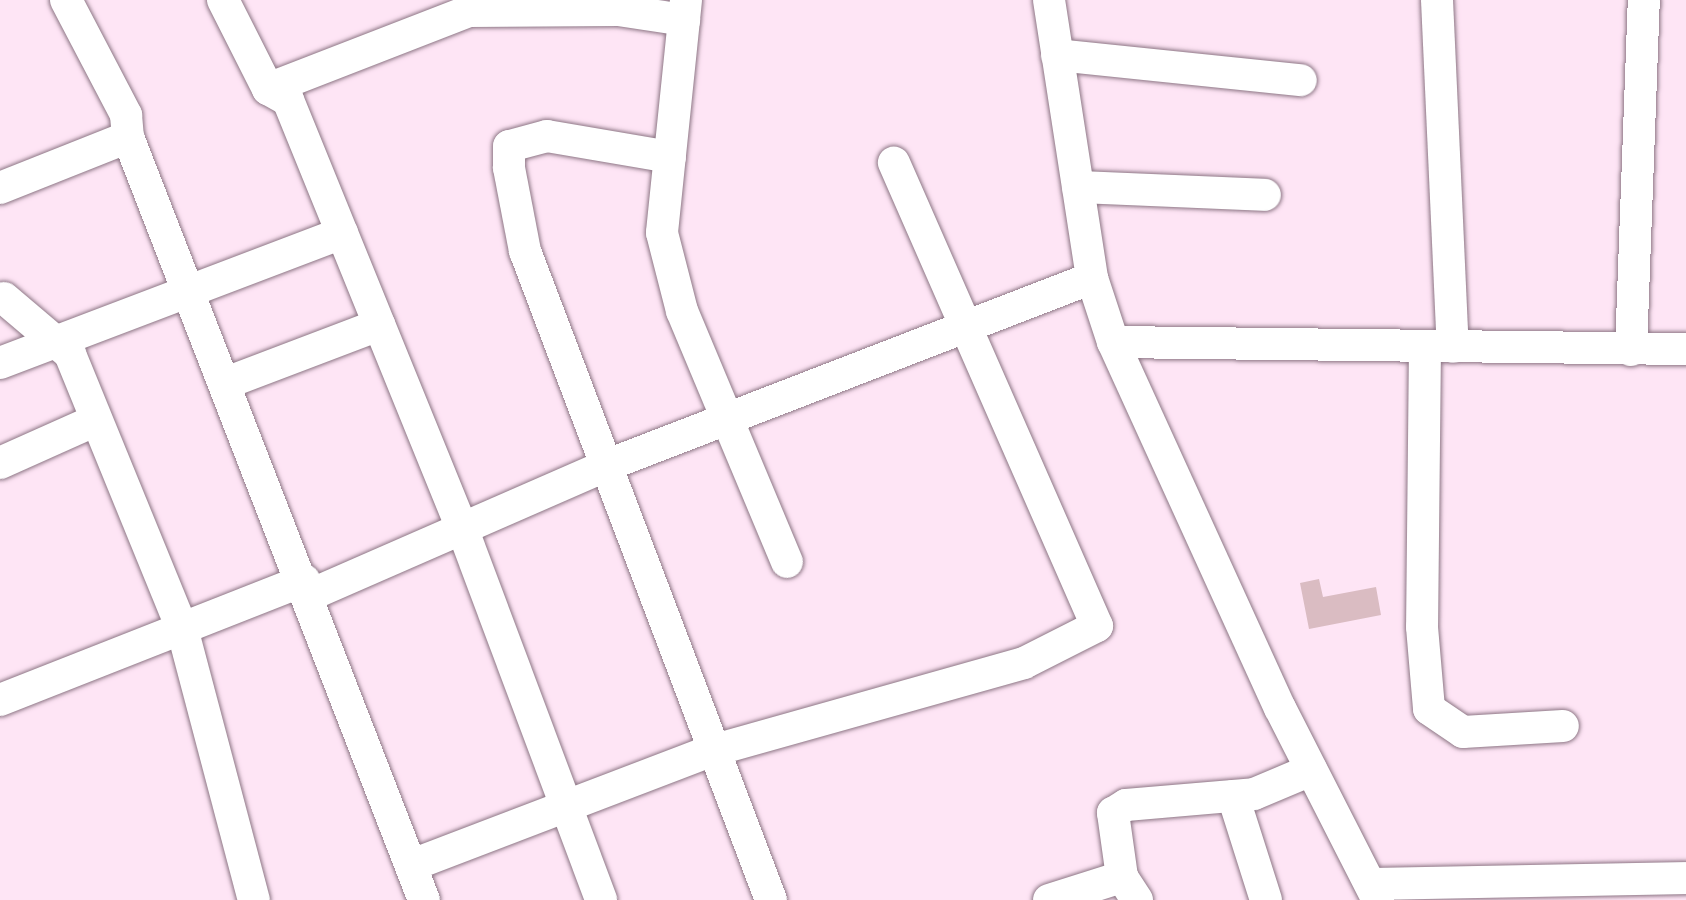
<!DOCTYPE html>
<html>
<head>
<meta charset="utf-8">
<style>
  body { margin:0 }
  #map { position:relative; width:1686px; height:900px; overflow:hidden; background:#fee5f5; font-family:Helvetica,sans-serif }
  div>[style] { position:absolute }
  .building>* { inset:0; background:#dabcc2 }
  .roads { filter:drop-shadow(0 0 2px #8d7685) drop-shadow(0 0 2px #8d7685) }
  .minor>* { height:32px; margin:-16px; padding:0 16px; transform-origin:16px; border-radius:16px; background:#fff }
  span { translate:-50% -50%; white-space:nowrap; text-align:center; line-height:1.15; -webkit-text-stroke:6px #fff; paint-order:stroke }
</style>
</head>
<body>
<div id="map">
  <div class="building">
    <i style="clip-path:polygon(1319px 579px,1323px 597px,1376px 587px,1381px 615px,1309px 629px,1300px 583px)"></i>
  </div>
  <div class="roads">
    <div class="minor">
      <i style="left:66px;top:0;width:130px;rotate:62.4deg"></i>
      <i style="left:126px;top:115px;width:22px;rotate:85deg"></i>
      <i style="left:128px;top:137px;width:818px;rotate:68.8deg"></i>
      <i style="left:223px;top:0;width:100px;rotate:63.2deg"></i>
      <i style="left:268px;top:89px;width:23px;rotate:29deg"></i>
      <i style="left:288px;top:100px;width:459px;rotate:67.9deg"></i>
      <i style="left:461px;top:525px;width:400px;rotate:69.5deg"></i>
      <i style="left:686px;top:0;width:234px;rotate:95.9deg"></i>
      <i style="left:662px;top:233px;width:81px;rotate:75.6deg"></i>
      <i style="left:682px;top:311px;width:272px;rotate:67.3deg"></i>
      <i style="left:1049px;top:0;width:281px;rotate:81.2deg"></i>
      <i style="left:1092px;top:278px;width:67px;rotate:71.8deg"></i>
      <i style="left:1113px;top:342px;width:402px;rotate:65.5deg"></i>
      <i style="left:1280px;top:708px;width:216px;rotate:63deg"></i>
      <i style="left:1437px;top:0;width:347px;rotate:87.4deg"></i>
      <i style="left:1057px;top:55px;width:245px;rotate:5.9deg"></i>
      <i style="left:268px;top:89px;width:216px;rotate:-21.2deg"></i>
      <i style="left:469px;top:11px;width:149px;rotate:-0.4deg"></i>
      <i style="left:618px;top:10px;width:67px;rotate:8.6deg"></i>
      <i style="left:670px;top:157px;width:125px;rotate:-170.3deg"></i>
      <i style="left:547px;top:136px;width:39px;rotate:165deg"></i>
      <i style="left:509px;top:146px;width:22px;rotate:90deg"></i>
      <i style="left:509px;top:168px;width:85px;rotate:79.1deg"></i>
      <i style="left:525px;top:251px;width:694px;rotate:69.24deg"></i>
      <i style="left:1078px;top:187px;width:187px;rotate:2.4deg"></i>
      <i style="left:0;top:188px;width:138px;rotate:-21.7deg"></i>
      <i style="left:4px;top:298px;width:87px;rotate:40.3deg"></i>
      <i style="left:70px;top:354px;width:296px;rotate:67.8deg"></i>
      <i style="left:182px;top:628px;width:281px;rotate:75.2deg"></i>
      <i style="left:1113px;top:342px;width:573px;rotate:0.7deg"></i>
      <i style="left:1425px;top:346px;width:281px;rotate:90.6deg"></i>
      <i style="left:1422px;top:627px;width:82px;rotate:85.1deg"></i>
      <i style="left:1429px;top:709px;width:41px;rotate:34.1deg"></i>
      <i style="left:1463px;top:732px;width:100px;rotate:-3.4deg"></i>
      <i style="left:1631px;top:350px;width:350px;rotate:-87.9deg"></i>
      <i style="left:0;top:363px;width:366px;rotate:-20.8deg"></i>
      <i style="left:226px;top:383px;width:164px;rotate:-20.8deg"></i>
      <i style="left:0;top:463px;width:105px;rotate:-24.1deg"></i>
      <i style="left:310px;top:595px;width:322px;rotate:-23.6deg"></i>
      <i style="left:605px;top:466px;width:522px;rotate:-21.11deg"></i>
      <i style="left:0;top:700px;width:327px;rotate:-21.5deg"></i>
      <i style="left:1233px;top:796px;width:109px;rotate:72.4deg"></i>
      <i style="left:412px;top:865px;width:320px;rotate:-20.9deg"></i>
      <i style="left:711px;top:751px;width:325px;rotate:-15.7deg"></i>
      <i style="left:1024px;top:663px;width:82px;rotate:-26.9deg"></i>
      <i style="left:1097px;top:626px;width:506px;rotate:-113.67deg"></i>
      <i style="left:1375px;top:884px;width:311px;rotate:-1.1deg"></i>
      <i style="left:1049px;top:900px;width:77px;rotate:-17.5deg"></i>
      <i style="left:1137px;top:900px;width:27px;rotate:-123deg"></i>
      <i style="left:1122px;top:877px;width:65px;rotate:-98deg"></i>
      <i style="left:1113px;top:813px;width:15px;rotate:-32deg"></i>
      <i style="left:1126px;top:805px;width:128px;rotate:-4.9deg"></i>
      <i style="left:1254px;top:794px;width:62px;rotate:-22.8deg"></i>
    </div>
  </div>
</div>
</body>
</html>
